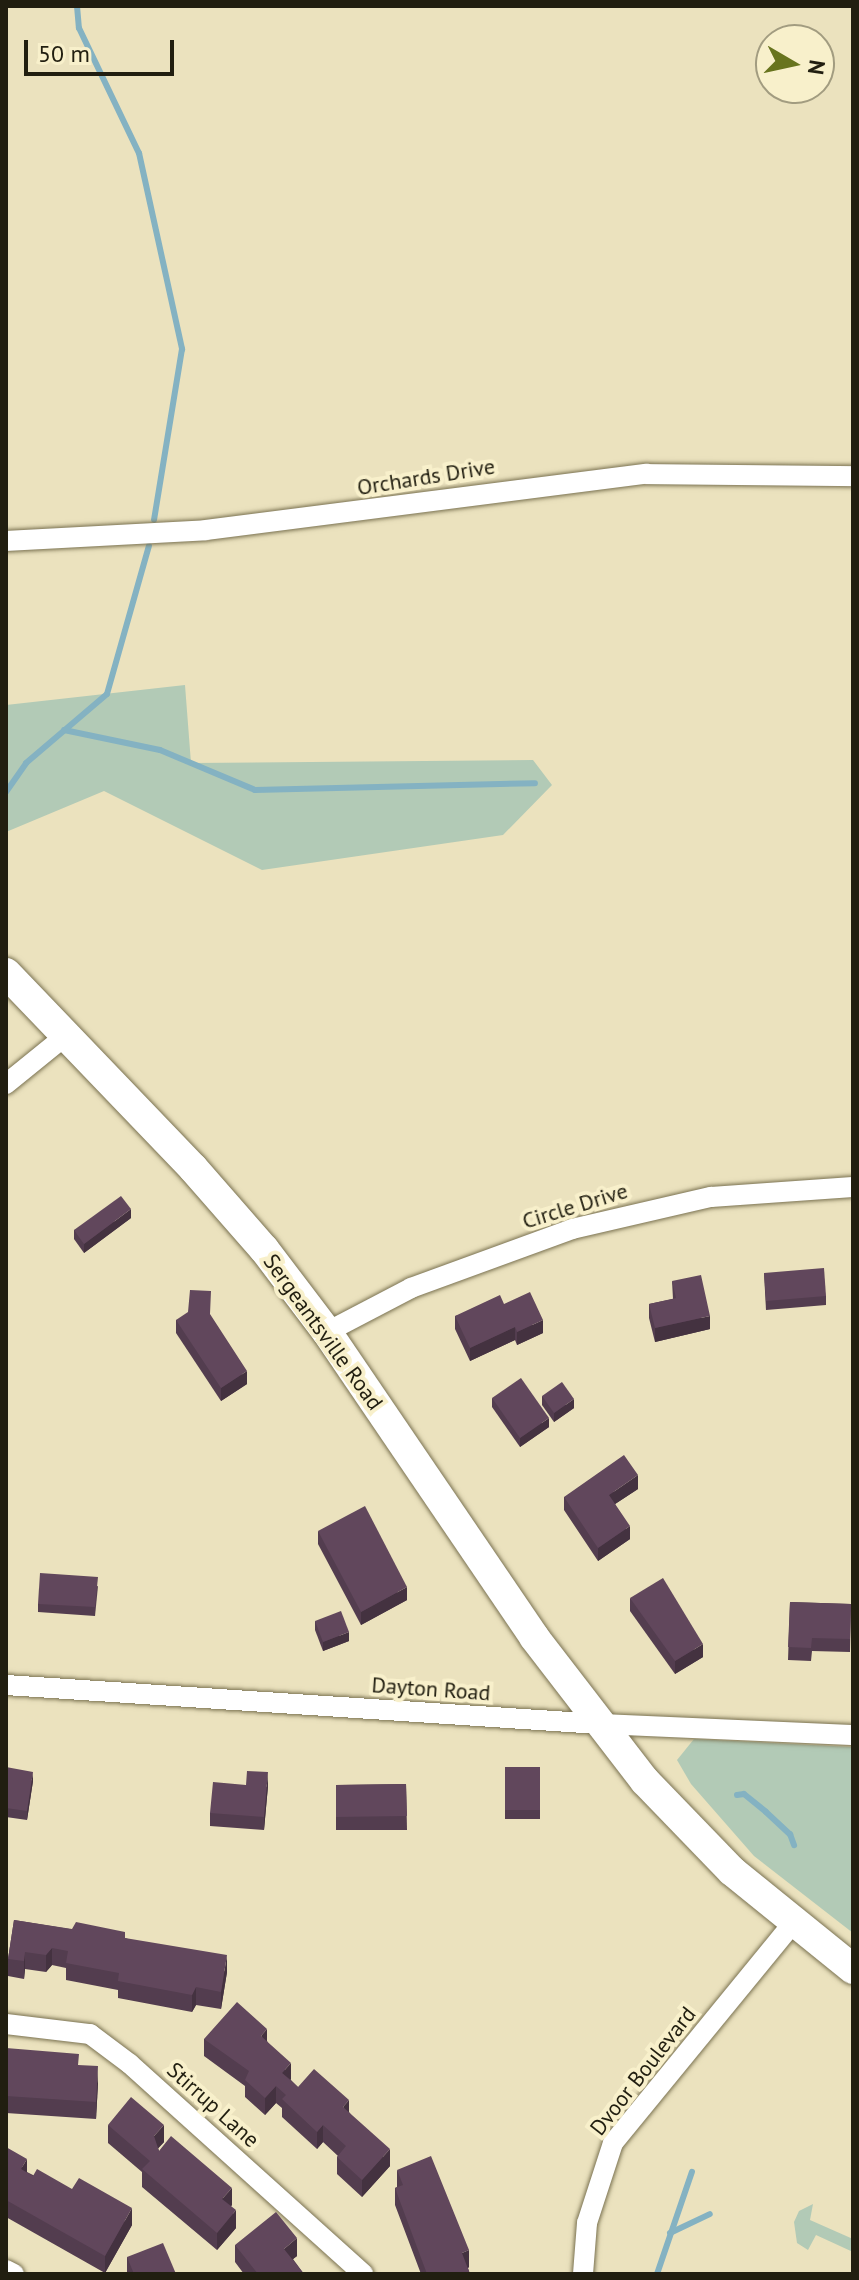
<!DOCTYPE html>
<html>
<head>
<meta charset="utf-8">
<style>
  body { margin:0 }
  #map { position:relative; width:859px; height:2280px; overflow:hidden; background:#ebe2be; font-family:"PT Sans",sans-serif }
  div>[style] { position:absolute }
  .green>* { inset:0; background:#b2cab6 }
  .stream>* { height:6px; margin:-3px; padding:0 3px; transform-origin:3px; border-radius:3px; background:#84b2c2 }
  .roads { filter:drop-shadow(0 0 2px #7a7251) drop-shadow(0 0 2px #7a7251) }
  .street>* { height:20px; margin:-10px; padding:0 10px; transform-origin:10px; border-radius:10px; background:#fff }
  .secondary>* { height:30px; margin:-15px; padding:0 15px; transform-origin:15px; border-radius:15px; background:#fff }
  .wall>* { inset:0; background:#533d4f }
  .shaded-wall>* { inset:0; background:#443240 }
  .building>* { inset:0; background:#61475c }
  span { translate:-50% -50%; white-space:nowrap; text-align:center; line-height:1.15; -webkit-text-stroke:8px #f8f0cb; paint-order:stroke }
  .street-label { font-size:22px; color:#211e10 }
  .frame { position:absolute; inset:0; border:8px solid #211e10; pointer-events:none }
  .north { position:absolute; left:755px; top:24px; width:80px; height:80px; box-sizing:border-box; background:#f8f0cb; border:2px solid #a29c80; border-radius:50%; rotate:99deg; font-size:22px; font-weight:700; line-height:32px; text-align:center; color:#211e10 }
  .north::after { content:''; display:block; margin:auto; width:28px; height:36px; background:#68741e; clip-path:polygon(50% 0,100% 100%,50% 72%,0 100%) }
  .scale { position:absolute; left:24px; top:40px; width:150px; height:36px; box-sizing:border-box; border:4px solid #211e10; border-top:0; padding-left:10px; font-size:24px; line-height:28px; white-space:nowrap; color:#211e10; -webkit-text-stroke:6px #f8f0cb; paint-order:stroke }
</style>
</head>
<body>
<div id="map">
  <div class="green">
    <i style="clip-path:polygon(185px 685px,191px 763px,533px 760px,552px 785px,503px 835px,262px 870px,104px 791px,6px 832px,6px 705px)"></i>
    <i style="clip-path:polygon(694px 1739px,853px 1747px,853px 1933px,754px 1856px,691px 1784px,677px 1760px)"></i>
    <i style="clip-path:polygon(813px 2204px,810px 2220px,853px 2239px,853px 2252px,816px 2235px,808px 2250px,797px 2243px,794px 2222px,799px 2211px)"></i>
  </div>
  <div class="stream">
    <i style="left:77px;top:6px;width:22px;rotate:85deg"></i>
    <i style="left:79px;top:28px;width:139px;rotate:64.4deg"></i>
    <i style="left:139px;top:153px;width:201px;rotate:77.6deg"></i>
    <i style="left:182px;top:349px;width:173px;rotate:99.3deg"></i>
    <i style="left:64px;top:730px;width:98px;rotate:11.8deg"></i>
    <i style="left:160px;top:750px;width:103px;rotate:22.8deg"></i>
    <i style="left:255px;top:790px;width:280px;rotate:-1.4deg"></i>
    <i style="left:6px;top:792px;width:35px;rotate:-55deg"></i>
    <i style="left:26px;top:763px;width:106px;rotate:-40.4deg"></i>
    <i style="left:107px;top:694px;width:154px;rotate:-74.2deg"></i>
    <i style="left:737px;top:1795px;width:7px;rotate:-8deg"></i>
    <i style="left:744px;top:1794px;width:28px;rotate:39deg"></i>
    <i style="left:766px;top:1812px;width:33px;rotate:43deg"></i>
    <i style="left:790px;top:1834px;width:12px;rotate:70deg"></i>
    <i style="left:670px;top:2233px;width:44px;rotate:-25.4deg"></i>
    <i style="left:657px;top:2274px;width:108px;rotate:-71.1deg"></i>
  </div>
  <div class="roads">
    <div class="street">
      <i style="left:6px;top:541px;width:200px;rotate:-3.1deg"></i>
      <i style="left:206px;top:530px;width:444px;rotate:-7.3deg"></i>
      <i style="left:646px;top:474px;width:207px;rotate:0.6deg"></i>
      <i style="left:6px;top:1084px;width:75px;rotate:-39deg"></i>
      <i style="left:327px;top:1332px;width:95px;rotate:-27.6deg"></i>
      <i style="left:411px;top:1288px;width:171px;rotate:-20.1deg"></i>
      <i style="left:572px;top:1229px;width:143px;rotate:-13deg"></i>
      <i style="left:711px;top:1197px;width:142px;rotate:-4deg"></i>
      <i style="left:6px;top:1685px;width:595px;rotate:3.76deg"></i>
      <i style="left:600px;top:1724px;width:253px;rotate:2.5deg"></i>
      <i style="left:6px;top:2024px;width:85px;rotate:6.8deg"></i>
      <i style="left:90px;top:2034px;width:50px;rotate:36.9deg"></i>
      <i style="left:130px;top:2064px;width:314px;rotate:42deg"></i>
      <i style="left:6px;top:2270px;width:9px;rotate:27deg"></i>
      <i style="left:583px;top:2274px;width:51px;rotate:-85.5deg"></i>
      <i style="left:587px;top:2223px;width:84px;rotate:-72deg"></i>
      <i style="left:613px;top:2143px;width:286px;rotate:-50.7deg"></i>
    </div>
    <div class="secondary">
      <i style="left:6px;top:973px;width:270px;rotate:46.2deg"></i>
      <i style="left:193px;top:1168px;width:108px;rotate:48.8deg"></i>
      <i style="left:264px;top:1249px;width:104px;rotate:52.8deg"></i>
      <i style="left:327px;top:1332px;width:369px;rotate:55.8deg"></i>
      <i style="left:534px;top:1637px;width:182px;rotate:52.4deg"></i>
      <i style="left:645px;top:1781px;width:125px;rotate:46deg"></i>
      <i style="left:732px;top:1871px;width:156px;rotate:39deg"></i>
    </div>
  </div>
  <div class="wall">
    <i style="clip-path:polygon(131px 1218px,84px 1253px,74px 1239px,74px 1230px)"></i>
    <i style="clip-path:polygon(764px 1273px,826px 1296px,826px 1305px,766px 1310px)"></i>
    <i style="clip-path:polygon(672px 1281px,710px 1329px,655px 1342px,649px 1318px,649px 1304px,673px 1299px)"></i>
    <i style="clip-path:polygon(504px 1304px,543px 1333px,517px 1345px,515px 1340px,470px 1361px,455px 1329px,455px 1316px)"></i>
    <i style="clip-path:polygon(210px 1315px,247px 1384px,221px 1401px,176px 1333px,176px 1320px)"></i>
    <i style="clip-path:polygon(542px 1396px,574px 1408px,554px 1422px,542px 1405px)"></i>
    <i style="clip-path:polygon(492px 1398px,549px 1427px,520px 1447px,492px 1407px)"></i>
    <i style="clip-path:polygon(638px 1489px,615px 1504px,630px 1539px,598px 1561px,564px 1510px,564px 1497px)"></i>
    <i style="clip-path:polygon(318px 1531px,407px 1600px,361px 1625px,318px 1544px)"></i>
    <i style="clip-path:polygon(98px 1586px,95px 1616px,38px 1612px,38px 1604px)"></i>
    <i style="clip-path:polygon(630px 1598px,703px 1657px,675px 1674px,630px 1611px)"></i>
    <i style="clip-path:polygon(790px 1602px,851px 1604px,850px 1652px,812px 1651px,811px 1661px,788px 1660px)"></i>
    <i style="clip-path:polygon(315px 1621px,349px 1641px,323px 1651px,315px 1630px)"></i>
    <i style="clip-path:polygon(6px 1767px,33px 1781px,27px 1820px,6px 1817px)"></i>
    <i style="clip-path:polygon(505px 1767px,540px 1767px,540px 1819px,505px 1819px)"></i>
    <i style="clip-path:polygon(406px 1784px,407px 1830px,336px 1830px,336px 1785px)"></i>
    <i style="clip-path:polygon(268px 1786px,264px 1830px,210px 1826px,210px 1813px)"></i>
    <i style="clip-path:polygon(14px 1920px,125px 1938px,227px 1972px,221px 2009px,196px 2005px,192px 2012px,118px 1998px,118px 1990px,66px 1980px,66px 1968px,52px 1965px,46px 1972px,25px 1969px,24px 1979px,8px 1976px,8px 1959px)"></i>
    <i style="clip-path:polygon(204px 2039px,267px 2041px,291px 2080px,298px 2087px,349px 2112px,390px 2166px,362px 2197px,337px 2174px,337px 2157px,338px 2156px,323px 2142px,317px 2149px,282px 2117px,282px 2108px,276px 2103px,265px 2115px,245px 2097px,245px 2086px,204px 2056px)"></i>
    <i style="clip-path:polygon(6px 2048px,98px 2083px,96px 2119px,6px 2113px)"></i>
    <i style="clip-path:polygon(108px 2125px,164px 2142px,158px 2148px,159px 2151px,232px 2205px,231px 2206px,236px 2228px,217px 2250px,142px 2187px,142px 2172px,108px 2143px)"></i>
    <i style="clip-path:polygon(6px 2147px,27px 2172px,132px 2225px,105px 2273px,6px 2217px)"></i>
    <i style="clip-path:polygon(397px 2170px,469px 2267px,468px 2268px,470px 2274px,421px 2274px,395px 2205px,395px 2188px,397px 2187px)"></i>
    <i style="clip-path:polygon(235px 2245px,297px 2256px,293px 2259px,304px 2274px,244px 2274px,235px 2262px)"></i>
    <i style="clip-path:polygon(127px 2257px,176px 2274px,127px 2274px)"></i>
  </div>
  <div class="shaded-wall">
    <i style="clip-path:polygon(131px 1209px,131px 1218px,84px 1253px,84px 1244px)"></i>
    <i style="clip-path:polygon(710px 1316px,710px 1329px,655px 1342px,655px 1328px)"></i>
    <i style="clip-path:polygon(543px 1320px,543px 1333px,517px 1345px,517px 1332px)"></i>
    <i style="clip-path:polygon(515px 1327px,515px 1340px,470px 1361px,470px 1348px)"></i>
    <i style="clip-path:polygon(247px 1371px,247px 1384px,221px 1401px,221px 1388px)"></i>
    <i style="clip-path:polygon(574px 1399px,574px 1408px,554px 1422px,554px 1413px)"></i>
    <i style="clip-path:polygon(549px 1418px,549px 1427px,520px 1447px,520px 1438px)"></i>
    <i style="clip-path:polygon(638px 1475px,638px 1489px,609px 1508px,609px 1495px)"></i>
    <i style="clip-path:polygon(630px 1526px,630px 1539px,598px 1561px,598px 1548px)"></i>
    <i style="clip-path:polygon(407px 1587px,407px 1600px,361px 1625px,361px 1612px)"></i>
    <i style="clip-path:polygon(349px 1632px,349px 1641px,323px 1651px,323px 1642px)"></i>
    <i style="clip-path:polygon(703px 1644px,703px 1657px,675px 1674px,675px 1661px)"></i>
    <i style="clip-path:polygon(33px 1772px,33px 1781px,27px 1820px,27px 1811px)"></i>
    <i style="clip-path:polygon(268px 1772px,268px 1786px,264px 1830px,264px 1817px)"></i>
    <i style="clip-path:polygon(52px 1948px,52px 1965px,46px 1972px,46px 1955px)"></i>
    <i style="clip-path:polygon(25px 1952px,25px 1969px,24px 1979px,24px 1961px)"></i>
    <i style="clip-path:polygon(227px 1955px,227px 1972px,221px 2009px,221px 1992px)"></i>
    <i style="clip-path:polygon(196px 1987px,196px 2005px,192px 2012px,192px 1995px)"></i>
    <i style="clip-path:polygon(267px 2029px,267px 2046px,261px 2036px)"></i>
    <i style="clip-path:polygon(291px 2063px,291px 2080px,282px 2073px)"></i>
    <i style="clip-path:polygon(98px 2066px,98px 2083px,96px 2119px,96px 2102px)"></i>
    <i style="clip-path:polygon(276px 2086px,276px 2103px,265px 2115px,265px 2098px)"></i>
    <i style="clip-path:polygon(349px 2100px,349px 2117px,343px 2107px)"></i>
    <i style="clip-path:polygon(164px 2125px,164px 2142px,154px 2153px,154px 2136px)"></i>
    <i style="clip-path:polygon(323px 2125px,323px 2142px,317px 2149px,317px 2132px)"></i>
    <i style="clip-path:polygon(390px 2149px,390px 2166px,362px 2197px,362px 2180px)"></i>
    <i style="clip-path:polygon(27px 2159px,27px 2176px,21px 2169px)"></i>
    <i style="clip-path:polygon(232px 2188px,232px 2205px,222px 2216px,222px 2199px)"></i>
    <i style="clip-path:polygon(132px 2208px,132px 2225px,105px 2273px,105px 2256px)"></i>
    <i style="clip-path:polygon(236px 2210px,236px 2228px,217px 2250px,217px 2233px)"></i>
    <i style="clip-path:polygon(297px 2238px,297px 2256px,284px 2266px,284px 2249px)"></i>
    <i style="clip-path:polygon(469px 2250px,469px 2267px,462px 2271px,462px 2253px)"></i>
  </div>
  <div class="building">
    <i style="clip-path:polygon(121px 1196px,131px 1209px,84px 1244px,74px 1230px)"></i>
    <i style="clip-path:polygon(824px 1268px,826px 1296px,766px 1301px,764px 1273px)"></i>
    <i style="clip-path:polygon(701px 1275px,710px 1316px,655px 1328px,649px 1304px,676px 1298px,672px 1281px)"></i>
    <i style="clip-path:polygon(190px 1290px,211px 1291px,210px 1314px,247px 1371px,221px 1388px,176px 1320px,188px 1312px)"></i>
    <i style="clip-path:polygon(530px 1292px,543px 1320px,517px 1332px,515px 1327px,470px 1348px,455px 1316px,500px 1295px,504px 1304px)"></i>
    <i style="clip-path:polygon(521px 1378px,549px 1418px,520px 1438px,492px 1398px)"></i>
    <i style="clip-path:polygon(562px 1382px,574px 1399px,554px 1413px,542px 1396px)"></i>
    <i style="clip-path:polygon(624px 1455px,638px 1475px,609px 1495px,630px 1526px,598px 1548px,564px 1497px)"></i>
    <i style="clip-path:polygon(365px 1506px,407px 1587px,361px 1612px,318px 1531px)"></i>
    <i style="clip-path:polygon(40px 1573px,98px 1577px,95px 1607px,38px 1604px)"></i>
    <i style="clip-path:polygon(663px 1578px,703px 1644px,675px 1661px,630px 1598px)"></i>
    <i style="clip-path:polygon(790px 1602px,851px 1604px,850px 1639px,812px 1638px,811px 1648px,788px 1647px)"></i>
    <i style="clip-path:polygon(341px 1611px,349px 1632px,323px 1642px,315px 1621px)"></i>
    <i style="clip-path:polygon(6px 1767px,33px 1772px,27px 1811px,6px 1808px)"></i>
    <i style="clip-path:polygon(505px 1767px,540px 1767px,540px 1810px,505px 1810px)"></i>
    <i style="clip-path:polygon(247px 1771px,268px 1772px,264px 1817px,210px 1813px,213px 1782px,246px 1785px)"></i>
    <i style="clip-path:polygon(406px 1784px,407px 1816px,336px 1817px,336px 1785px)"></i>
    <i style="clip-path:polygon(14px 1920px,72px 1929px,76px 1922px,125px 1932px,125px 1938px,227px 1955px,221px 1992px,196px 1987px,192px 1995px,118px 1981px,119px 1973px,66px 1963px,68px 1951px,52px 1948px,46px 1955px,25px 1952px,24px 1961px,8px 1959px)"></i>
    <i style="clip-path:polygon(237px 2002px,267px 2029px,261px 2036px,291px 2063px,282px 2073px,298px 2087px,314px 2069px,349px 2100px,343px 2107px,390px 2149px,362px 2180px,337px 2157px,346px 2146px,323px 2125px,317px 2132px,282px 2099px,286px 2095px,276px 2086px,265px 2098px,245px 2080px,249px 2071px,204px 2039px)"></i>
    <i style="clip-path:polygon(6px 2048px,79px 2054px,78px 2065px,98px 2066px,96px 2102px,6px 2096px)"></i>
    <i style="clip-path:polygon(131px 2097px,164px 2125px,154px 2136px,159px 2151px,171px 2136px,232px 2188px,222px 2199px,236px 2210px,217px 2233px,142px 2169px,150px 2161px,108px 2125px)"></i>
    <i style="clip-path:polygon(6px 2147px,27px 2159px,21px 2169px,33px 2176px,37px 2169px,72px 2189px,79px 2178px,132px 2208px,105px 2256px,6px 2200px)"></i>
    <i style="clip-path:polygon(431px 2156px,469px 2250px,462px 2253px,470px 2274px,427px 2274px,395px 2188px,403px 2185px,397px 2170px)"></i>
    <i style="clip-path:polygon(276px 2212px,297px 2238px,284px 2249px,304px 2274px,258px 2274px,235px 2245px)"></i>
    <i style="clip-path:polygon(163px 2243px,176px 2274px,134px 2274px,127px 2257px)"></i>
  </div>
  <div class="street-label">
    <span style="left:426px;top:477px;rotate:-9deg">Orchards Drive</span>
    <span style="left:575px;top:1206px;rotate:-17deg">Circle Drive</span>
    <span style="left:323px;top:1332px;rotate:54deg">Sergeantsville Road</span>
    <span style="left:431px;top:1689px;rotate:4deg">Dayton Road</span>
    <span style="left:643px;top:2071px;rotate:-52deg">Dvoor Boulevard</span>
    <span style="left:213px;top:2105px;rotate:42deg">Stirrup Lane</span>
  </div>
  <div class="frame"></div>
  <div class="north">N</div>
  <div class="scale">50 m</div>
</div>
</body>
</html>
